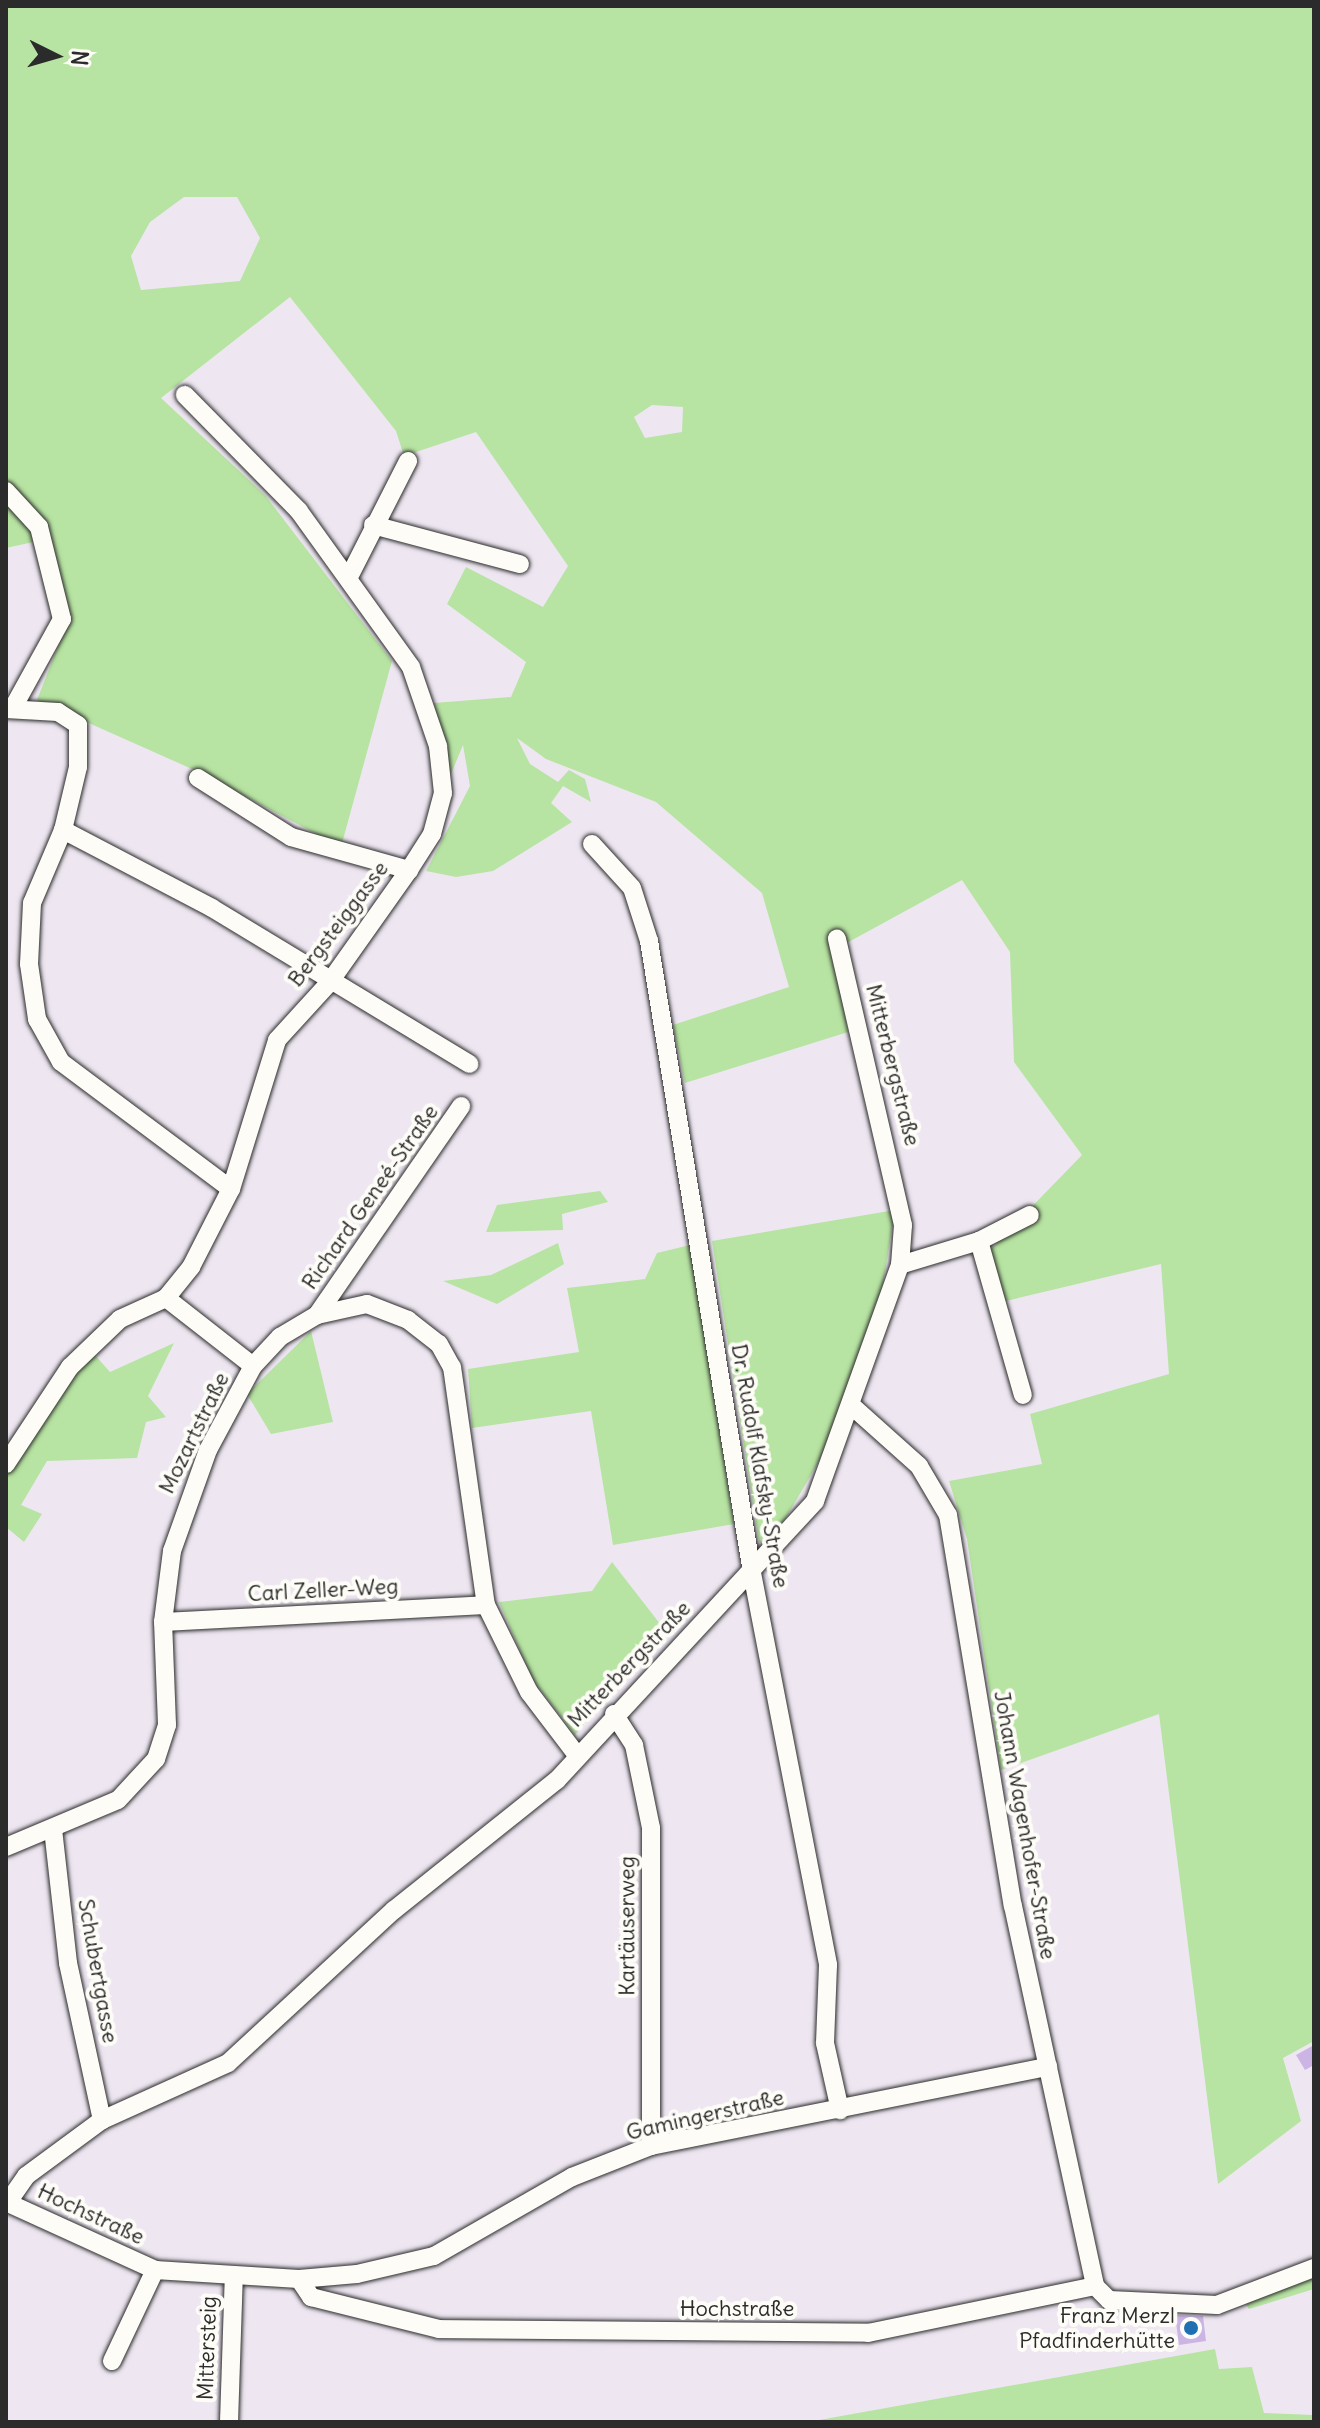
<!DOCTYPE html>
<html>
<head>
<meta charset="utf-8">
<style>
  body { margin:0 }
  #map { position:relative; width:1320px; height:2428px; overflow:hidden; background:#eee7f2; font-family:Delius,sans-serif }
  div>[style] { position:absolute }
  .green>* { inset:0; background:#b7e4a2 }
  .building>* { inset:0; background:#ccb5e5 }
  .roads { filter:drop-shadow(0 0 2px #2b2b2b) drop-shadow(0 0 2px #2b2b2b) }
  .street>* { height:18px; margin:-9px; padding:0 9px; transform-origin:9px; border-radius:9px; background:#fdfcf7 }
  .dots>* { width:22px; height:22px; translate:-50% -50%; box-sizing:border-box; border:4px solid #fdfcf7; border-radius:50% }
  span { translate:-50% -50%; white-space:nowrap; text-align:center; line-height:1.15; -webkit-text-stroke:8px #fdfcf7; paint-order:stroke }
  .street-label { font-size:22px; color:#2b2b2b }
  .poi-label { font-size:22px; color:#2b2b2b }
  .right { translate:-100% -50%; text-align:right }
  .frame { position:absolute; inset:0; border:8px solid #2b2b2b; pointer-events:none }
  .north { position:absolute; left:16px; top:16px; width:80px; height:80px; -webkit-text-stroke:6px #fdfcf7; paint-order:stroke; rotate:95deg; font-size:22px; font-weight:700; line-height:32px; text-align:center; color:#2b2b2b }
  .north::after { content:''; display:block; margin:auto; width:28px; height:36px; background:#2b2b2b; clip-path:polygon(50% 0,100% 100%,50% 72%,0 100%) }
</style>
</head>
<body>
<div id="map">
  <div class="green">
    <i style="clip-path:polygon(evenodd,6px 6px,1314px 6px,1314px 2041px,1283px 2058px,1301px 2121px,1218px 2184px,1159px 1714px,1001px 1770px,967px 1539px,949px 1481px,1042px 1464px,1030px 1414px,1169px 1374px,1161px 1264px,1006px 1301px,988px 1252px,1082px 1155px,1014px 1062px,1010px 952px,962px 880px,834px 950px,848px 1032px,685px 1083px,673px 1025px,789px 987px,762px 893px,656px 802px,546px 759px,517px 738px,530px 764px,558px 782px,569px 770px,585px 779px,591px 802px,563px 786px,551px 803px,572px 822px,493px 871px,456px 877px,426px 871px,470px 786px,463px 745px,451px 774px,434px 703px,511px 697px,526px 662px,447px 604px,466px 567px,543px 607px,568px 566px,476px 432px,404px 456px,396px 431px,290px 297px,161px 398px,265px 495px,392px 661px,341px 847px,201px 773px,37px 700px,69px 618px,47px 539px,6px 548px,6px 6px,184px 197px,237px 197px,260px 238px,240px 281px,141px 290px,131px 256px,150px 222px,184px 197px,6px 6px,652px 405px,683px 407px,682px 432px,645px 438px,634px 417px,652px 405px)"></i>
    <i style="clip-path:polygon(600px 1191px,608px 1202px,562px 1214px,563px 1230px,486px 1232px,497px 1205px)"></i>
    <i style="clip-path:polygon(895px 1210px,880px 1303px,825px 1451px,770px 1545px,759px 1542px,712px 1241px)"></i>
    <i style="clip-path:polygon(558px 1243px,564px 1264px,497px 1304px,443px 1281px,491px 1275px)"></i>
    <i style="clip-path:polygon(690px 1245px,734px 1524px,613px 1545px,591px 1411px,472px 1428px,468px 1369px,579px 1352px,567px 1288px,645px 1279px,657px 1253px)"></i>
    <i style="clip-path:polygon(311px 1331px,333px 1422px,271px 1434px,247px 1394px)"></i>
    <i style="clip-path:polygon(174px 1343px,148px 1396px,166px 1417px,146px 1422px,137px 1458px,47px 1461px,21px 1505px,42px 1514px,24px 1542px,6px 1527px,6px 1476px,70px 1374px,94px 1354px,110px 1372px)"></i>
    <i style="clip-path:polygon(612px 1562px,664px 1629px,575px 1735px,533px 1680px,499px 1602px,592px 1591px)"></i>
    <i style="clip-path:polygon(1314px 2275px,1314px 2289px,1249px 2309px,1245px 2303px)"></i>
    <i style="clip-path:polygon(1215px 2349px,1219px 2369px,1252px 2367px,1264px 2413px,1314px 2415px,1314px 2422px,808px 2422px)"></i>
  </div>
  <div class="building">
    <i style="clip-path:polygon(1314px 2045px,1314px 2065px,1305px 2070px,1296px 2055px)"></i>
    <i style="clip-path:polygon(1175px 2315px,1203px 2316px,1206px 2341px,1179px 2345px)"></i>
  </div>
  <div class="roads">
    <div class="street">
      <i style="left:6px;top:491px;width:49px;rotate:47.5deg"></i>
      <i style="left:39px;top:527px;width:95px;rotate:76deg"></i>
      <i style="left:62px;top:619px;width:99px;rotate:118.9deg"></i>
      <i style="left:373px;top:525px;width:152px;rotate:14.9deg"></i>
      <i style="left:350px;top:575px;width:128px;rotate:-63deg"></i>
      <i style="left:6px;top:709px;width:52px;rotate:3.3deg"></i>
      <i style="left:58px;top:712px;width:24px;rotate:33deg"></i>
      <i style="left:78px;top:725px;width:42px;rotate:90deg"></i>
      <i style="left:78px;top:767px;width:65px;rotate:103.4deg"></i>
      <i style="left:63px;top:830px;width:79px;rotate:113deg"></i>
      <i style="left:32px;top:903px;width:61px;rotate:92.8deg"></i>
      <i style="left:29px;top:964px;width:56px;rotate:81.7deg"></i>
      <i style="left:37px;top:1019px;width:49px;rotate:60.8deg"></i>
      <i style="left:61px;top:1062px;width:212px;rotate:36.8deg"></i>
      <i style="left:198px;top:778px;width:110px;rotate:32.4deg"></i>
      <i style="left:291px;top:837px;width:123px;rotate:15.6deg"></i>
      <i style="left:63px;top:830px;width:168px;rotate:27.6deg"></i>
      <i style="left:212px;top:908px;width:301px;rotate:31.2deg"></i>
      <i style="left:592px;top:844px;width:59px;rotate:47.7deg"></i>
      <i style="left:632px;top:888px;width:56px;rotate:72.2deg"></i>
      <i style="left:649px;top:941px;width:640px;rotate:80.74deg"></i>
      <i style="left:752px;top:1573px;width:399px;rotate:79deg"></i>
      <i style="left:828px;top:1965px;width:78px;rotate:92.2deg"></i>
      <i style="left:825px;top:2043px;width:69px;rotate:77.4deg"></i>
      <i style="left:979px;top:1241px;width:160px;rotate:74.1deg"></i>
      <i style="left:900px;top:1265px;width:83px;rotate:-16.9deg"></i>
      <i style="left:979px;top:1241px;width:57px;rotate:-27deg"></i>
      <i style="left:166px;top:1298px;width:110px;rotate:38deg"></i>
      <i style="left:317px;top:1315px;width:254px;rotate:-55.4deg"></i>
      <i style="left:852px;top:1406px;width:90px;rotate:41.8deg"></i>
      <i style="left:919px;top:1466px;width:57px;rotate:59.4deg"></i>
      <i style="left:948px;top:1515px;width:396px;rotate:80.6deg"></i>
      <i style="left:1013px;top:1906px;width:389px;rotate:77.8deg"></i>
      <i style="left:6px;top:1464px;width:116px;rotate:-56.6deg"></i>
      <i style="left:70px;top:1367px;width:69px;rotate:-43.8deg"></i>
      <i style="left:120px;top:1319px;width:51px;rotate:-24.5deg"></i>
      <i style="left:166px;top:1298px;width:40px;rotate:-51deg"></i>
      <i style="left:191px;top:1267px;width:88px;rotate:-62.9deg"></i>
      <i style="left:231px;top:1189px;width:156px;rotate:-72.8deg"></i>
      <i style="left:277px;top:1040px;width:77px;rotate:-47.6deg"></i>
      <i style="left:329px;top:983px;width:138px;rotate:-54.7deg"></i>
      <i style="left:409px;top:870px;width:43px;rotate:-57.4deg"></i>
      <i style="left:432px;top:834px;width:42px;rotate:-75deg"></i>
      <i style="left:443px;top:793px;width:47px;rotate:-96.1deg"></i>
      <i style="left:438px;top:746px;width:83px;rotate:-108.9deg"></i>
      <i style="left:411px;top:667px;width:192px;rotate:-125.7deg"></i>
      <i style="left:299px;top:511px;width:163px;rotate:-134.5deg"></i>
      <i style="left:163px;top:1622px;width:323px;rotate:-3deg"></i>
      <i style="left:614px;top:1714px;width:37px;rotate:57deg"></i>
      <i style="left:634px;top:1745px;width:85px;rotate:78.4deg"></i>
      <i style="left:651px;top:1828px;width:318px;rotate:90deg"></i>
      <i style="left:53px;top:1829px;width:135px;rotate:83.6deg"></i>
      <i style="left:68px;top:1963px;width:161px;rotate:77.8deg"></i>
      <i style="left:6px;top:1847px;width:121px;rotate:-22.8deg"></i>
      <i style="left:118px;top:1800px;width:56px;rotate:-47.2deg"></i>
      <i style="left:156px;top:1759px;width:36px;rotate:-72deg"></i>
      <i style="left:167px;top:1725px;width:103px;rotate:-92.2deg"></i>
      <i style="left:163px;top:1622px;width:72px;rotate:-82.8deg"></i>
      <i style="left:172px;top:1551px;width:107px;rotate:-70.4deg"></i>
      <i style="left:208px;top:1450px;width:95px;rotate:-61.8deg"></i>
      <i style="left:253px;top:1366px;width:40px;rotate:-47deg"></i>
      <i style="left:280px;top:1337px;width:43px;rotate:-30.7deg"></i>
      <i style="left:317px;top:1315px;width:51px;rotate:-12.4deg"></i>
      <i style="left:367px;top:1304px;width:44px;rotate:21.3deg"></i>
      <i style="left:408px;top:1320px;width:39px;rotate:38deg"></i>
      <i style="left:439px;top:1344px;width:26px;rotate:61deg"></i>
      <i style="left:452px;top:1367px;width:240px;rotate:81.9deg"></i>
      <i style="left:486px;top:1605px;width:97px;rotate:63.7deg"></i>
      <i style="left:529px;top:1692px;width:78px;rotate:52.8deg"></i>
      <i style="left:6px;top:2202px;width:164px;rotate:24.5deg"></i>
      <i style="left:155px;top:2270px;width:144px;rotate:3.6deg"></i>
      <i style="left:299px;top:2279px;width:58px;rotate:-4.9deg"></i>
      <i style="left:357px;top:2274px;width:79px;rotate:-13.2deg"></i>
      <i style="left:434px;top:2256px;width:159px;rotate:-29.8deg"></i>
      <i style="left:572px;top:2177px;width:85px;rotate:-21.4deg"></i>
      <i style="left:651px;top:2146px;width:405px;rotate:-11.3deg"></i>
      <i style="left:8px;top:2202px;width:32px;rotate:-55deg"></i>
      <i style="left:26px;top:2176px;width:94px;rotate:-36.4deg"></i>
      <i style="left:102px;top:2120px;width:138px;rotate:-24.3deg"></i>
      <i style="left:228px;top:2063px;width:226px;rotate:-42.7deg"></i>
      <i style="left:394px;top:1910px;width:208px;rotate:-38.6deg"></i>
      <i style="left:557px;top:1780px;width:380px;rotate:-47.2deg"></i>
      <i style="left:815px;top:1501px;width:251px;rotate:-70.2deg"></i>
      <i style="left:900px;top:1265px;width:40px;rotate:-85.7deg"></i>
      <i style="left:903px;top:1225px;width:294px;rotate:-103deg"></i>
      <i style="left:299px;top:2279px;width:22px;rotate:56deg"></i>
      <i style="left:311px;top:2297px;width:132px;rotate:14deg"></i>
      <i style="left:439px;top:2329px;width:429px;rotate:0.5deg"></i>
      <i style="left:868px;top:2333px;width:232px;rotate:-11.7deg"></i>
      <i style="left:1095px;top:2286px;width:20px;rotate:45deg"></i>
      <i style="left:1109px;top:2300px;width:108px;rotate:2.7deg"></i>
      <i style="left:1217px;top:2305px;width:104px;rotate:-20.9deg"></i>
      <i style="left:112px;top:2361px;width:101px;rotate:-64.7deg"></i>
      <i style="left:229px;top:2422px;width:147px;rotate:-88.1deg"></i>
    </div>
  </div>
  <div class="dots">
    <i style="left:1191px;top:2328px;background:#1f6fb2"></i>
  </div>
  <div class="street-label">
    <span style="left:338px;top:924px;rotate:-53deg">Bergsteiggasse</span>
    <span style="left:893px;top:1065px;rotate:76deg">Mitterbergstraße</span>
    <span style="left:370px;top:1197px;rotate:-55deg">Richard Geneé-Straße</span>
    <span style="left:194px;top:1433px;rotate:-64deg">Mozartstraße</span>
    <span style="left:760px;top:1466px;rotate:80deg">Dr. Rudolf Klafsky-Straße</span>
    <span style="left:323px;top:1590px;rotate:-3deg">Carl Zeller-Weg</span>
    <span style="left:629px;top:1664px;rotate:-46deg">Mitterbergstraße</span>
    <span style="left:1025px;top:1825px;rotate:80deg">Johann Wagenhofer-Straße</span>
    <span style="left:627px;top:1926px;rotate:-90deg">Kartäuserweg</span>
    <span style="left:98px;top:1971px;rotate:80deg">Schubertgasse</span>
    <span style="left:705px;top:2115px;rotate:-13deg">Gamingerstraße</span>
    <span style="left:91px;top:2214px;rotate:25deg">Hochstraße</span>
    <span style="left:737px;top:2309px">Hochstraße</span>
    <span style="left:207px;top:2348px;rotate:-88deg">Mittersteig</span>
  </div>
  <div class="poi-label">
    <span class="right" style="left:1175px;top:2328px">Franz Merzl<br>Pfadfinderhütte</span>
  </div>
  <div class="frame"></div>
  <div class="north">N</div>
</div>
</body>
</html>
